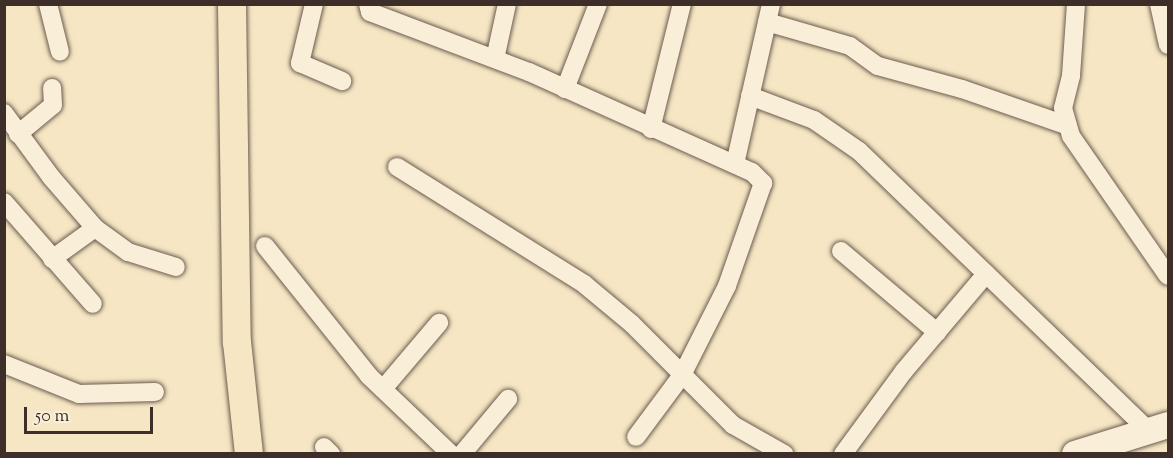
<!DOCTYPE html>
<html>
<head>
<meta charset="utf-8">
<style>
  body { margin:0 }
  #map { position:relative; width:1173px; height:458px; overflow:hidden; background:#f6e6c3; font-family:"Sorts Mill Goudy",serif }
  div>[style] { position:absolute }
  .roads { filter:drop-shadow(0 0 2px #6b5c50) drop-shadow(0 0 2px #6b5c50) }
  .minor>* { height:18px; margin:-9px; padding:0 9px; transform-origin:9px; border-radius:9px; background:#f9efd8 }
  .secondary>* { height:26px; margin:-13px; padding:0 13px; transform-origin:13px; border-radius:13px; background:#f9efd8 }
  .primary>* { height:28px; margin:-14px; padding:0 14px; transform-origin:14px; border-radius:14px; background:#f6e6c3 }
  span { translate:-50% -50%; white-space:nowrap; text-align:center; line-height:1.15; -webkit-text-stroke:6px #f9efd8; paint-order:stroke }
  .frame { position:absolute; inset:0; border:6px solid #3d2e29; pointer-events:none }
  .scale { position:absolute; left:24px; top:407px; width:129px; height:27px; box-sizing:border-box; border:3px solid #3d2e29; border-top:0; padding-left:8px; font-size:18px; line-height:21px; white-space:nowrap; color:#3d2e29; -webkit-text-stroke:4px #f9efd8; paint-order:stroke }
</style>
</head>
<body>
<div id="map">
  <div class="roads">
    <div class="minor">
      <i style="left:48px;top:4px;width:49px;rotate:76deg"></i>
      <i style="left:314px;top:4px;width:61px;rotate:103.3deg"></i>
      <i style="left:300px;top:63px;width:46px;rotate:23.2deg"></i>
      <i style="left:368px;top:4px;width:8px;rotate:76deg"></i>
      <i style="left:370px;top:12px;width:170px;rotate:20.7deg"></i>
      <i style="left:529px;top:72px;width:244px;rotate:24.2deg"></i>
      <i style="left:752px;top:172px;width:16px;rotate:45deg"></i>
      <i style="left:763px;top:183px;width:109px;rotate:109.3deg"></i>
      <i style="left:727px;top:286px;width:100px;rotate:116.8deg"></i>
      <i style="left:682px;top:375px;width:77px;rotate:126.6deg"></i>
      <i style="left:1076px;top:4px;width:72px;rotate:94deg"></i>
      <i style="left:1071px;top:76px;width:33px;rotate:104deg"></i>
      <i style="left:1063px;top:108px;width:29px;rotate:74deg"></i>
      <i style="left:1071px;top:136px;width:170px;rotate:55.3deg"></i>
      <i style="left:1159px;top:4px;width:42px;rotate:77.6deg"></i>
      <i style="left:767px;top:22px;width:86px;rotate:16.1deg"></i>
      <i style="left:850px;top:46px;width:34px;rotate:36deg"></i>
      <i style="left:878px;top:66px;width:87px;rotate:15.3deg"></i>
      <i style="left:962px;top:89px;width:112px;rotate:19.2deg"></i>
      <i style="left:495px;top:59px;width:56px;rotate:-77.7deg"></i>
      <i style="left:565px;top:89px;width:91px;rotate:-68.8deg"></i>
      <i style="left:750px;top:96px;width:68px;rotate:20.6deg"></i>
      <i style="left:814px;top:120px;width:55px;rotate:34.6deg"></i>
      <i style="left:859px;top:151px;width:403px;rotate:44deg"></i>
      <i style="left:4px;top:113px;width:79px;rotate:53.7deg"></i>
      <i style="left:51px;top:177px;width:67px;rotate:49.2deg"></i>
      <i style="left:95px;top:228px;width:41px;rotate:36deg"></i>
      <i style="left:128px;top:252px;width:50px;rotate:17.4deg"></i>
      <i style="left:651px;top:129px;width:129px;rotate:-76.1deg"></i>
      <i style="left:18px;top:134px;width:45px;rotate:-39.6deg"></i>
      <i style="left:53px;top:105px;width:17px;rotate:-93deg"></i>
      <i style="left:735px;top:164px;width:164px;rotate:-77.3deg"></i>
      <i style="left:397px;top:167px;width:221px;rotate:32deg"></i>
      <i style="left:584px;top:284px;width:62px;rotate:39.8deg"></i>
      <i style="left:632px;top:324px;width:143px;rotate:45deg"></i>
      <i style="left:733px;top:425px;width:59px;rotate:29.6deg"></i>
      <i style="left:4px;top:202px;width:135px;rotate:48.9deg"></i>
      <i style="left:265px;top:246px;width:166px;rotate:51.3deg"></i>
      <i style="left:369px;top:376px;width:113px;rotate:43.6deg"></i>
      <i style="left:841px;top:251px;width:126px;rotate:40.2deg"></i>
      <i style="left:52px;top:259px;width:53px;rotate:-35.8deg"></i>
      <i style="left:4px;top:364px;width:81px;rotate:21.8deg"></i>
      <i style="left:79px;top:394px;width:76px;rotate:-1.5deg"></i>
      <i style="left:383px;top:389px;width:87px;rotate:-49.7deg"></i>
      <i style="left:324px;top:447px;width:10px;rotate:45deg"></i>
      <i style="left:462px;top:454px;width:72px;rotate:-50.1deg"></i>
      <i style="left:843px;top:454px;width:103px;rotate:-53.7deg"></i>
      <i style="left:904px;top:371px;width:127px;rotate:-49.8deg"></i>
    </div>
    <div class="secondary">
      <i style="left:1075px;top:454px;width:97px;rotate:-17.3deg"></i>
    </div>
    <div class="primary">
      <i style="left:232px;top:4px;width:338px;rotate:89.2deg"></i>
      <i style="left:237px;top:342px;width:113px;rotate:83.9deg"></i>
    </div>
  </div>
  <div class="frame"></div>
  <div class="scale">50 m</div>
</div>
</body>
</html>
